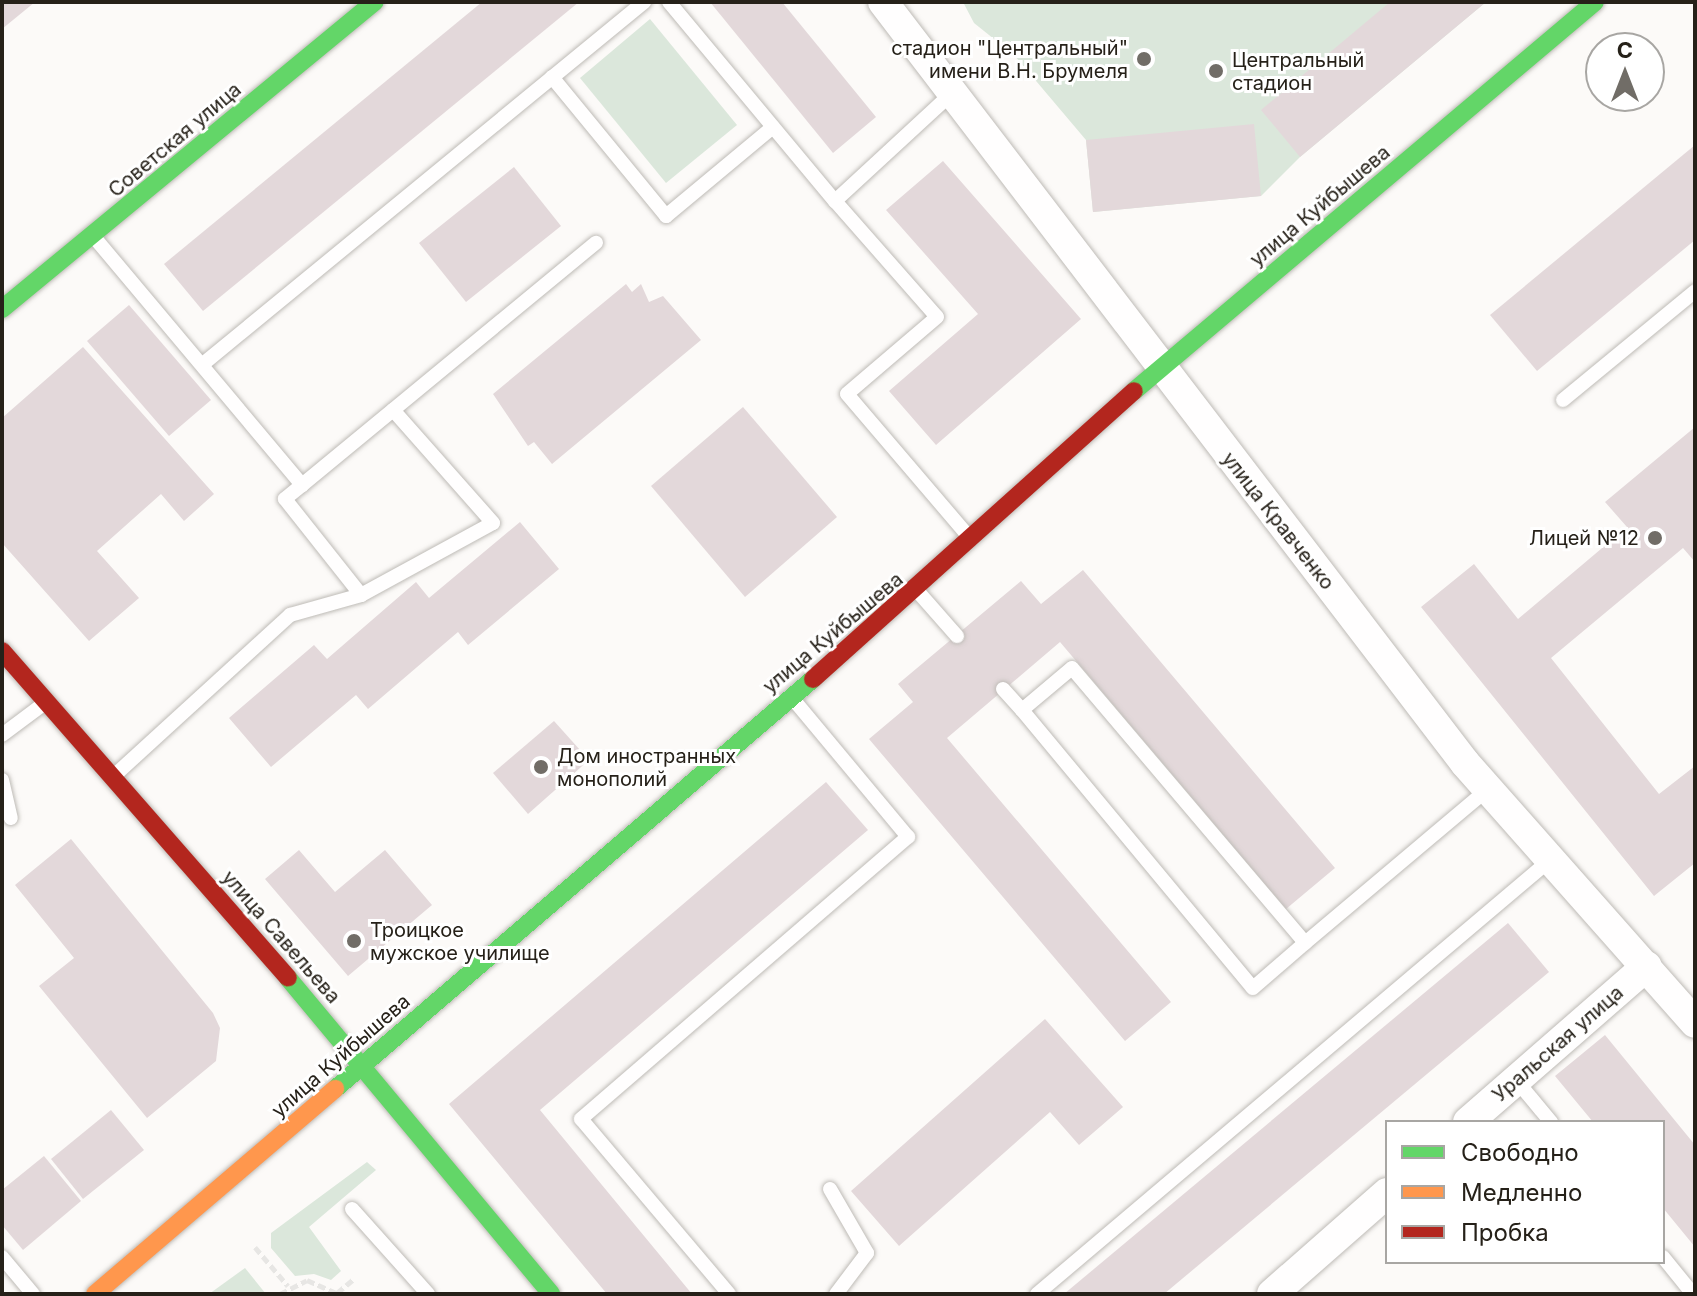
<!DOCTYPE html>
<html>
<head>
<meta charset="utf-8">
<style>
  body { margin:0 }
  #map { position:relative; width:1697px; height:1296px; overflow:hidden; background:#fcfaf8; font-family:Inter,sans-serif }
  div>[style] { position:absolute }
  .green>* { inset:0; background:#dbe7db }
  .building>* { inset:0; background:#e3d8da }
  .path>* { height:5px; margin-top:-2.5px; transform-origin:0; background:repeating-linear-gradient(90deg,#e7e6e4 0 8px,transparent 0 12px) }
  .roads { filter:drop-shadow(0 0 2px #bebbb6) drop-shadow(0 0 2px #bebbb6) }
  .lane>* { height:14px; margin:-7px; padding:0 7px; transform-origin:7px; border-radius:7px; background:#fffefe }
  .street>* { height:30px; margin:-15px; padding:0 15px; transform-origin:15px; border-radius:15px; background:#fffefe }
  .fast>* { height:18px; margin:-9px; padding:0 9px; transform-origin:9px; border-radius:9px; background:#63d668 }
  .slow>* { height:18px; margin:-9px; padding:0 9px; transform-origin:9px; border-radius:9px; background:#ff974d }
  .jam>* { height:18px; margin:-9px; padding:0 9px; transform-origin:9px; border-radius:9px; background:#b3261e }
  .dots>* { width:22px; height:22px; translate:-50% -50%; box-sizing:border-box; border:4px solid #fff; border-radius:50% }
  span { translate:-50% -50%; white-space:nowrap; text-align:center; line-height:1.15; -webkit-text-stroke:6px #fff; paint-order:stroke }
  .poi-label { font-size:20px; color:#262119 }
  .right { translate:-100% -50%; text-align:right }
  .left { translate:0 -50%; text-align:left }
  .street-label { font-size:20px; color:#262119 }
  .frame { position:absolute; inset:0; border:4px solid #262119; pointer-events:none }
  .legend { position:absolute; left:1385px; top:1120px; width:280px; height:144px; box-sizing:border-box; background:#fff; border:2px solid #a8a6a3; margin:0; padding:10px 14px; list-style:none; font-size:24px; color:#262119 }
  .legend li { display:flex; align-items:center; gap:16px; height:40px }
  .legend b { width:40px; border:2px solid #a8a6a3 }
  .north { position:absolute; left:1585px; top:32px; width:80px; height:80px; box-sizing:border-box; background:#fff; border:2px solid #a8a6a3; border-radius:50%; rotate:0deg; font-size:22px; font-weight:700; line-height:32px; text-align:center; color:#262119 }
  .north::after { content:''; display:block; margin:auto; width:28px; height:36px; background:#716d67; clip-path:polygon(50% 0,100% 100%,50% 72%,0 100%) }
</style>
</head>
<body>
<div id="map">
  <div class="green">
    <i style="clip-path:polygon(963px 2px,1486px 2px,1300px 157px,1261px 196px,1093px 212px,1086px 140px,1014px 55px,974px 23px)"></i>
    <i style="clip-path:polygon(650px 19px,737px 125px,666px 183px,580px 78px)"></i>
    <i style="clip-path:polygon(367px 1162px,376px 1170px,309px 1227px,341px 1271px,331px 1280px,314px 1274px,295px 1276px,271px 1248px,271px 1233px)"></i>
    <i style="clip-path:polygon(245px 1268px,266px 1294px,209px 1294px)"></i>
  </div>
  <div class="building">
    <i style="clip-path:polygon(2px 2px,35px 2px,2px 29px)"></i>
    <i style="clip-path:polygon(482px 2px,579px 2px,203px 311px,164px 264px)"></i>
    <i style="clip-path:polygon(710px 2px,782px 2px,876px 117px,833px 153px)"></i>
    <i style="clip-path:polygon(1390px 2px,1486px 2px,1300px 157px,1261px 110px)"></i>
    <i style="clip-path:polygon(1254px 124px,1261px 196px,1093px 212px,1086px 140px)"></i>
    <i style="clip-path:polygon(1695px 145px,1695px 240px,1537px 371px,1490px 315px)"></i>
    <i style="clip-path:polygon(943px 161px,1081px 319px,936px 445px,889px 391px,978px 314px,886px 210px)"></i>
    <i style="clip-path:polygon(514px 167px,561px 226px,466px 302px,419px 243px)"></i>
    <i style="clip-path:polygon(626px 284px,632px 292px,641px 284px,649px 302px,663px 296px,701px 340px,552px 464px,534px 442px,528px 446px,493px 394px)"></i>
    <i style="clip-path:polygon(129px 305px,211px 400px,169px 436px,87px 341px)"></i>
    <i style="clip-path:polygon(83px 347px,214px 494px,184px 521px,161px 494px,97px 551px,139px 598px,89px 641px,2px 543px,2px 418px)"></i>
    <i style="clip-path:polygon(743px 407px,837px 517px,745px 597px,651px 486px)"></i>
    <i style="clip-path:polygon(1695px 427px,1695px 562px,1683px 548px,1551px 658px,1659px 794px,1695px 766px,1695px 863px,1654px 896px,1421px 607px,1474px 564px,1518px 619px,1627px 527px,1605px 502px)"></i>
    <i style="clip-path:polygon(520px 522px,559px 569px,468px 645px,458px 632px,368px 709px,356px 695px,271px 767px,229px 718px,314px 645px,327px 659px,416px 582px,429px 598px)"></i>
    <i style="clip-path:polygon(1083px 570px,1335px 868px,1286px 909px,1060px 642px,947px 738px,1171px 1002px,1125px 1041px,869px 739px,913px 702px,898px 684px,1021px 581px,1041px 604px)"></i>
    <i style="clip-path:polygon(554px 721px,589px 760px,528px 814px,493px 773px)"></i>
    <i style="clip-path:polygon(826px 782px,868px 830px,540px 1110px,692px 1294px,607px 1294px,449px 1104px)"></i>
    <i style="clip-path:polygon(71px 839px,213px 1013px,220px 1028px,216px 1061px,147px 1118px,39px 986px,74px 958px,15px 885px)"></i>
    <i style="clip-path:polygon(299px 850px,335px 892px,385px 850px,432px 905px,348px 976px,265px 879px)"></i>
    <i style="clip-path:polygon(1508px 923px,1549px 972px,1164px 1294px,1064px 1294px)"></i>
    <i style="clip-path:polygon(1045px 1019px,1123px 1107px,1079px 1145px,1050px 1112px,899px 1246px,851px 1191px)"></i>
    <i style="clip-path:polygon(1605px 1035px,1695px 1145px,1695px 1247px,1663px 1208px,1663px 1122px,1593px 1122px,1555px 1076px)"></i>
    <i style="clip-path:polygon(111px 1110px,144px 1150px,83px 1199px,51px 1159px)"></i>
    <i style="clip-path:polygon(44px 1156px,81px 1201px,23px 1250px,2px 1225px,2px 1190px)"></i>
  </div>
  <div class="path">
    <i style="left:255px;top:1247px;width:51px;rotate:49.8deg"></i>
    <i style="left:337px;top:1293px;width:23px;rotate:-40deg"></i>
    <i style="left:280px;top:1294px;width:30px;rotate:-27deg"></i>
    <i style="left:307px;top:1280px;width:34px;rotate:24deg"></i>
  </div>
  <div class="roads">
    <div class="lane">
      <i style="left:669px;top:2px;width:259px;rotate:50.2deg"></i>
      <i style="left:552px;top:77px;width:180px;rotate:50.6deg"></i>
      <i style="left:666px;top:216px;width:139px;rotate:-39.8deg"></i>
      <i style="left:951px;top:94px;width:158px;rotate:137.3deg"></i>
      <i style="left:835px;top:201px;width:154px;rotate:48.7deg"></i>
      <i style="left:937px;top:317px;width:118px;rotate:139.5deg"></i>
      <i style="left:847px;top:394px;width:188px;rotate:49.5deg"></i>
      <i style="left:94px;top:237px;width:324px;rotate:50deg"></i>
      <i style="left:302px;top:485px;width:381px;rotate:-39.5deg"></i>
      <i style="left:203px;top:364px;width:571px;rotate:-39.38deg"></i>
      <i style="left:1563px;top:400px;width:171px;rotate:-39.5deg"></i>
      <i style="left:302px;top:485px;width:22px;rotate:141deg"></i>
      <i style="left:285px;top:499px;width:122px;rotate:51.6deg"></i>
      <i style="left:920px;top:594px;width:56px;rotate:48.6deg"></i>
      <i style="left:1003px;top:689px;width:28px;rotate:48deg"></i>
      <i style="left:1022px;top:710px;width:65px;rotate:-40deg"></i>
      <i style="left:1072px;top:668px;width:360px;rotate:49.7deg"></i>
      <i style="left:1305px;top:943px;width:239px;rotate:-40.1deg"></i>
      <i style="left:1022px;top:710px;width:361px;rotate:50.3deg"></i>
      <i style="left:1253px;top:988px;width:69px;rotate:-40.9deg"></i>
      <i style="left:2px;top:735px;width:54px;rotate:-36.7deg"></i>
      <i style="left:116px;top:774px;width:236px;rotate:-42.4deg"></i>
      <i style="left:290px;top:615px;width:74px;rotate:-15.7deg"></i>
      <i style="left:361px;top:595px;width:150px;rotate:-28.6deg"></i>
      <i style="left:493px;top:523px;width:151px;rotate:-131.5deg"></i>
      <i style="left:2px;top:780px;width:39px;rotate:77deg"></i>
      <i style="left:1516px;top:1080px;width:55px;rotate:50.2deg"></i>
      <i style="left:830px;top:1189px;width:74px;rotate:60deg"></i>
      <i style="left:867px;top:1253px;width:51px;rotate:127.1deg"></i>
      <i style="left:352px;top:1209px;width:114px;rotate:48.2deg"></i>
      <i style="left:2px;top:1257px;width:48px;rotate:50deg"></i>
      <i style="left:1663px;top:1257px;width:48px;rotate:51deg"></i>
      <i style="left:729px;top:1294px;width:229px;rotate:-130.2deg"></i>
      <i style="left:581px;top:1119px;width:432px;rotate:-40.8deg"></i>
      <i style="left:908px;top:837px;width:178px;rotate:-129.8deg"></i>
      <i style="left:1037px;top:1294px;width:672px;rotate:-40.23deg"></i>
    </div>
    <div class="street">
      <i style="left:883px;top:2px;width:958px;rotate:52.59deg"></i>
      <i style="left:1465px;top:763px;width:347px;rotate:48.5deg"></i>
      <i style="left:1468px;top:1122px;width:237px;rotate:-41.1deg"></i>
      <i style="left:1272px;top:1294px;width:153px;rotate:-41.3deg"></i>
    </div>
    <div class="fast">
      <i style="left:2px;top:309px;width:483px;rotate:-39.5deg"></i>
      <i style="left:1134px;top:391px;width:603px;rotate:-40.16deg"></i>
      <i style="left:288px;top:978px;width:411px;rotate:50.2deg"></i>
      <i style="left:335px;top:1089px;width:630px;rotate:-40.62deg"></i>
    </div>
    <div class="slow">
      <i style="left:95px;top:1294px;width:316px;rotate:-40.5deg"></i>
    </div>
    <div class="jam">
      <i style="left:2px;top:651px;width:434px;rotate:48.8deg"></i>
      <i style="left:813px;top:679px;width:431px;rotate:-41.9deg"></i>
    </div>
  </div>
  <div class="dots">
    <i style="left:1144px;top:59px;background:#716d67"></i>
    <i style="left:1216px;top:71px;background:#716d67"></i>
    <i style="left:1655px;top:538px;background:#716d67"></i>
    <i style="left:541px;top:767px;background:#716d67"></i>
    <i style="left:354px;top:941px;background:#716d67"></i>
  </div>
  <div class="poi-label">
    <span class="right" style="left:1128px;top:60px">стадион "Центральный"<br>имени В.Н. Брумеля</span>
    <span class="left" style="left:1232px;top:72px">Центральный<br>стадион</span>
    <span class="right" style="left:1639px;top:538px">Лицей №12</span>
    <span class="left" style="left:557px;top:768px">Дом иностранных<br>монополий</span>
    <span class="left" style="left:370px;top:942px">Троицкое<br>мужское училище</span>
  </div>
  <div class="street-label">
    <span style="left:175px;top:140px;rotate:-40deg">Советская улица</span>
    <span style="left:1320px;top:206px;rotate:-40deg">улица Куйбышева</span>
    <span style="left:1278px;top:521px;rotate:52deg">улица Кравченко</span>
    <span style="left:833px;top:633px;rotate:-40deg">улица Куйбышева</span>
    <span style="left:281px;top:937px;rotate:49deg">улица Савельева</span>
    <span style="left:1558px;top:1044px;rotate:-41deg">Уральская улица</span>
    <span style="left:341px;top:1056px;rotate:-41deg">улица Куйбышева</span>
  </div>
  <div class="frame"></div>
  <ul class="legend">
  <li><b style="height:10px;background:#63d668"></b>Свободно</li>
  <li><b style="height:10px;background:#ff974d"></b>Медленно</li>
  <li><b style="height:10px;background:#b3261e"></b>Пробка</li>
  </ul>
  <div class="north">С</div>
</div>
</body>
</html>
